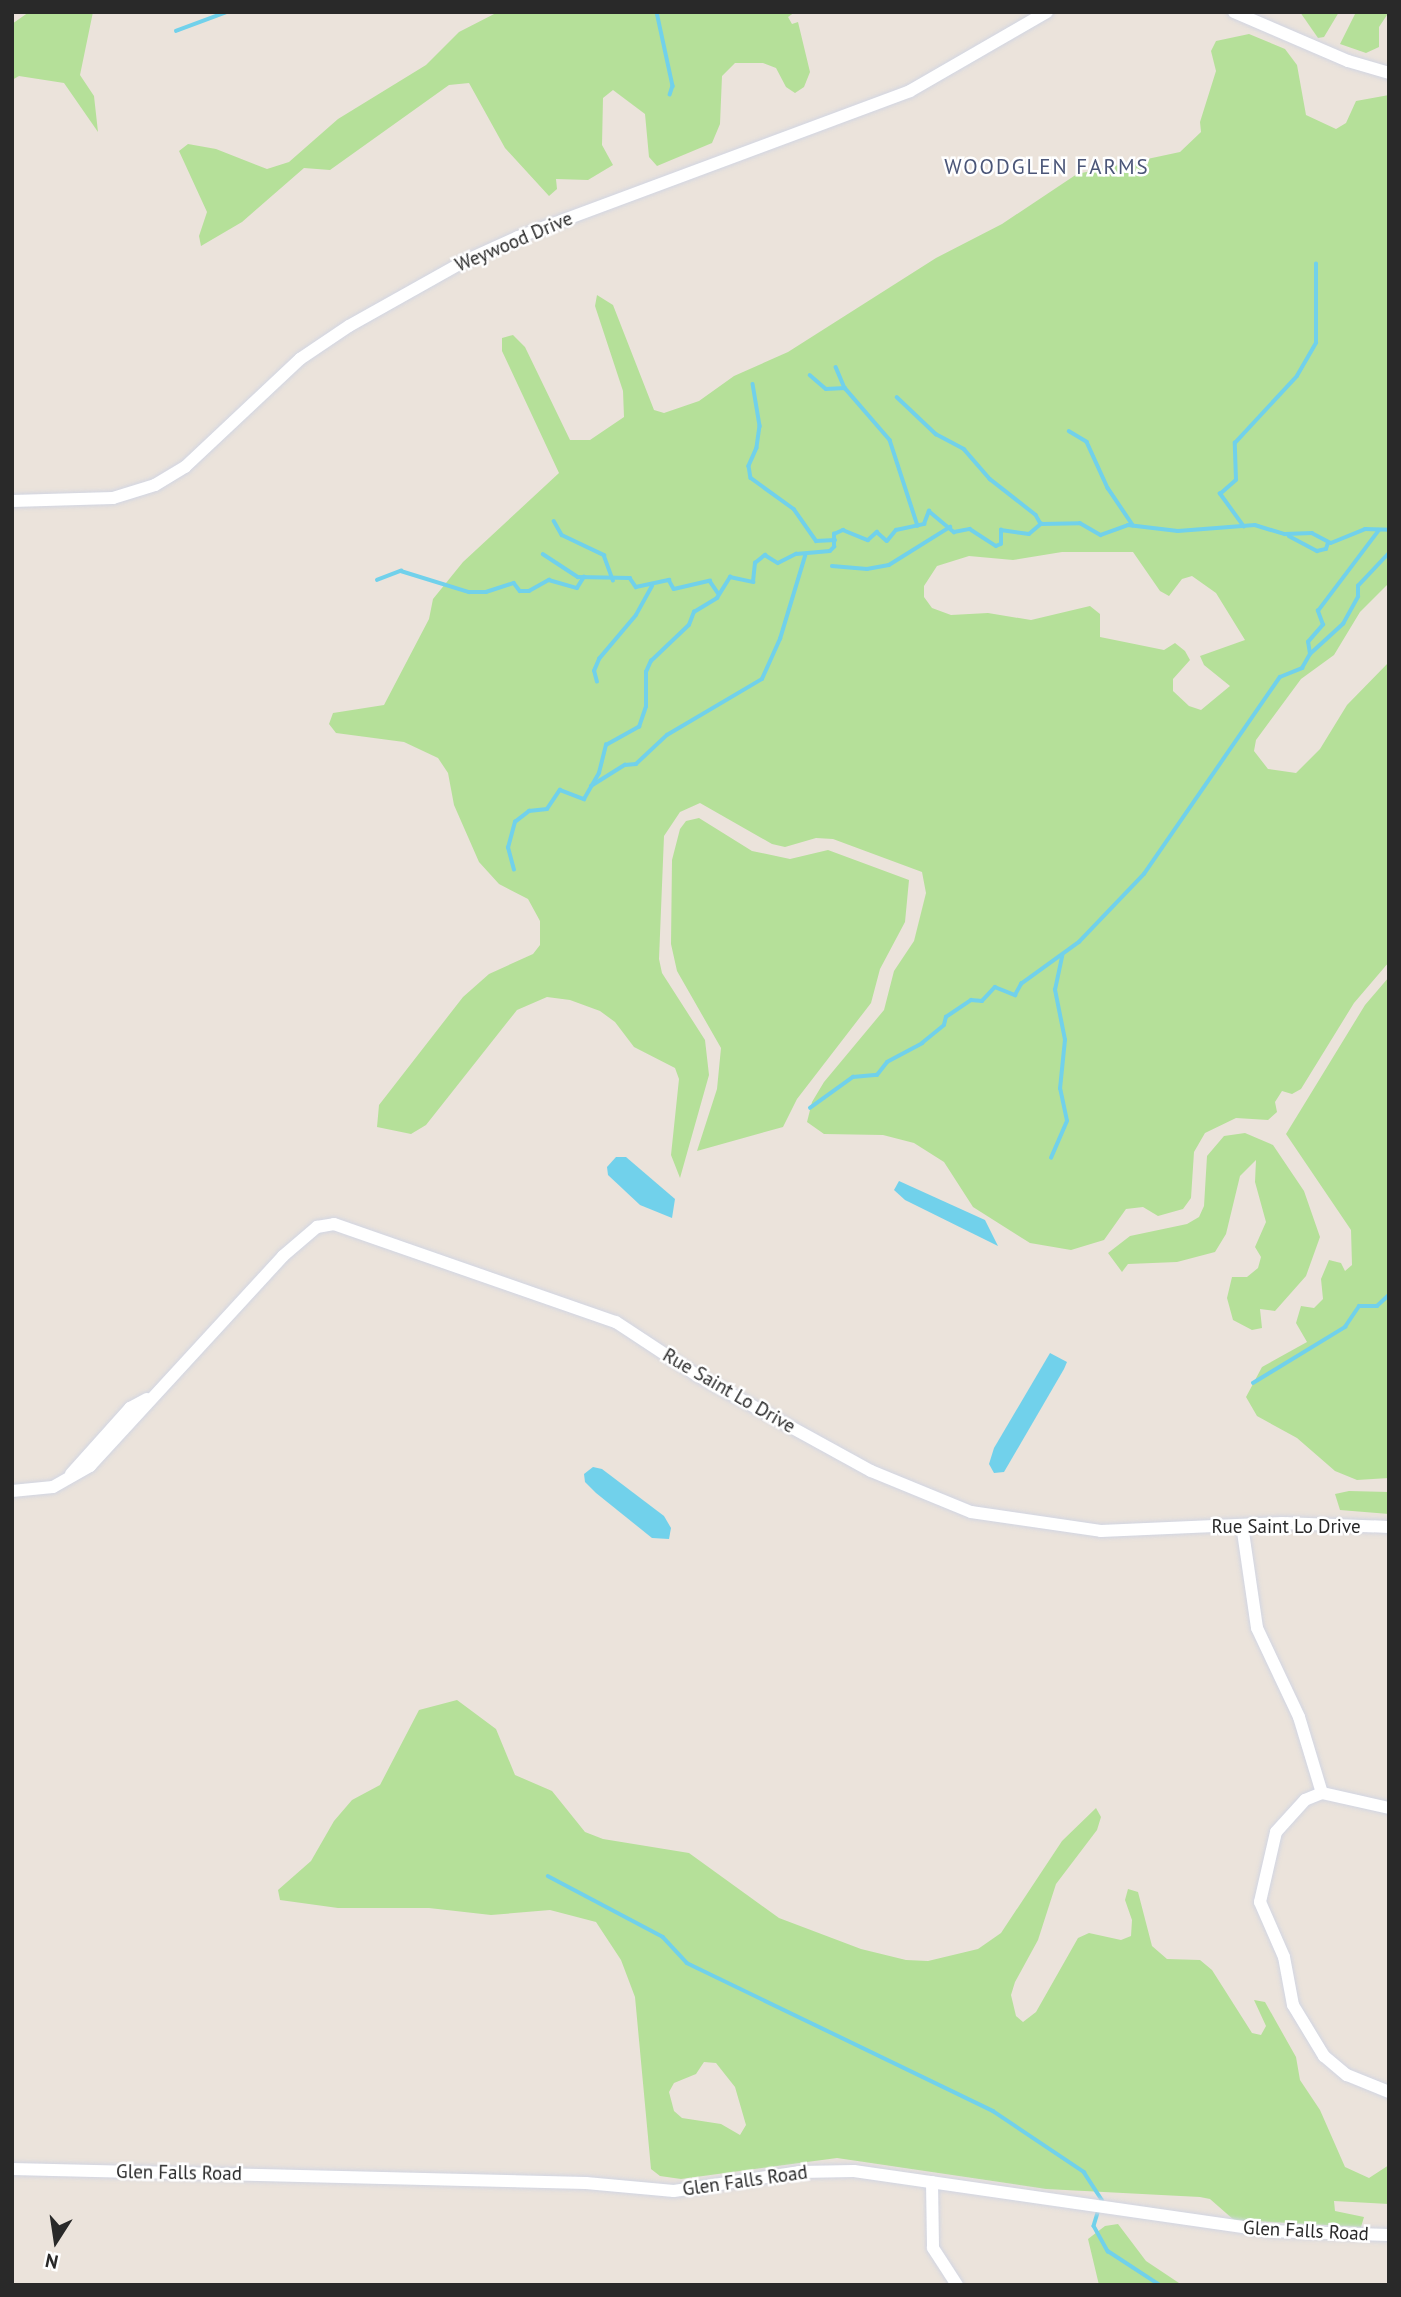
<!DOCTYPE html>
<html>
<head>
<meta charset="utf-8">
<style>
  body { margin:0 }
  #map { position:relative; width:1401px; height:2297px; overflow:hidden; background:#ebe3db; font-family:"PT Sans",sans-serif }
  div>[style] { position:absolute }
  .green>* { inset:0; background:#b5e099 }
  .water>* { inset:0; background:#71d1eb }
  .stream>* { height:3.5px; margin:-1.75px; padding:0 1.75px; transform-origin:1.75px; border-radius:1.75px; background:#71d1eb }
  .roads { filter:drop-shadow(0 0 2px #d1d5e2) drop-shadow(0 0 2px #d1d5e2) }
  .minor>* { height:12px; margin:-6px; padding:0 6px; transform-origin:6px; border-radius:6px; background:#fff }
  span { translate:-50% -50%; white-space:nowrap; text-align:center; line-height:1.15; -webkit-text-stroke:5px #fff; paint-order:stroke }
  .street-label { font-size:19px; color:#292929 }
  .neighbourhood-label { font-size:21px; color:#4b5678; letter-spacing:2px }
  .frame { position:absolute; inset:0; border:14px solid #292929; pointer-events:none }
  .north { position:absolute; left:21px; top:2206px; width:70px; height:70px; -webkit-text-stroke:5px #fff; paint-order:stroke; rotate:192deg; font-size:19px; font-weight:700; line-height:28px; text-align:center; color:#292929 }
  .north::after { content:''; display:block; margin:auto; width:24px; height:32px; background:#292929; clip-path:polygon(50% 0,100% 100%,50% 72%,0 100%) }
</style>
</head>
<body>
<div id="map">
  <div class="green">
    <i style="clip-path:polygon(29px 12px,93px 12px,80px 75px,94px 96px,98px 132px,64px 83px,19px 76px,12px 80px,12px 24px)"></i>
    <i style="clip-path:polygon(498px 12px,795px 12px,788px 17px,792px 24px,798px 22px,810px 72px,804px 87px,795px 93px,786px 87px,776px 68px,763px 63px,735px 63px,722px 76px,720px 124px,712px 143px,657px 166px,649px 157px,645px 114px,613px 90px,603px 98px,602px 145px,613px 165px,588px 180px,556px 179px,557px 189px,549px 196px,505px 148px,469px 83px,449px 85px,330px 170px,304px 168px,242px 222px,201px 246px,199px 236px,207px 212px,179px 151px,188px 144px,216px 149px,267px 169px,289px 162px,338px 119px,426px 65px,459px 32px)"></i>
    <i style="clip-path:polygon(1300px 12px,1339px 12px,1324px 37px,1318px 38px)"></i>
    <i style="clip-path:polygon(1356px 12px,1389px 12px,1379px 27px,1379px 47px,1366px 53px,1340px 44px)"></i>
    <i style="clip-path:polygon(evenodd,1249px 34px,1285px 49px,1297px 65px,1306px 115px,1336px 129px,1346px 123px,1356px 101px,1389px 95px,1389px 583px,1360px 612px,1334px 655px,1301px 679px,1256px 740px,1254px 751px,1268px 769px,1296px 773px,1320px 749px,1347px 705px,1389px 662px,1389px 962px,1354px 1003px,1301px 1089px,1292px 1094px,1282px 1091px,1275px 1102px,1277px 1112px,1268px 1120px,1236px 1118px,1205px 1133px,1194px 1152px,1191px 1198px,1183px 1209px,1158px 1216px,1143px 1207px,1126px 1209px,1104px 1240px,1071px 1250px,1030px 1243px,973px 1207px,944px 1162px,914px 1143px,883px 1135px,824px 1134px,807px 1122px,812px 1102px,824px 1082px,884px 1010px,894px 971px,914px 941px,926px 893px,922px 872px,833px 839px,816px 838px,785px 847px,772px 844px,700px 803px,680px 812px,664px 836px,659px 959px,662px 973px,705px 1040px,709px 1075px,680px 1178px,671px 1155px,679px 1079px,675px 1068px,634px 1047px,615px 1022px,600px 1011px,570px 1000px,547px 997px,517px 1010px,426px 1125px,411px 1134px,377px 1127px,379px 1105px,463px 997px,489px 974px,533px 954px,540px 945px,540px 921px,528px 899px,499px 884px,479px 862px,454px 805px,448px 773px,438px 758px,404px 742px,336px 733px,329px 724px,333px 713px,384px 705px,429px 619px,433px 599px,463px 562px,559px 473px,502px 351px,502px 338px,513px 335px,525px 347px,570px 440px,590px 440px,624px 417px,623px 391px,595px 306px,597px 295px,613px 305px,654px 410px,664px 413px,699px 401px,734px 376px,788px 352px,936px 258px,1002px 224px,1077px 174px,1180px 152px,1201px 132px,1200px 122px,1216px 71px,1211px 51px,1216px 41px,1249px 34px,1062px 552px,1133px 552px,1160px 591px,1169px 596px,1182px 579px,1192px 576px,1216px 593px,1245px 640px,1200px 656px,1204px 665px,1230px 686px,1201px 710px,1189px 706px,1173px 691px,1173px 679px,1190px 660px,1185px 651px,1175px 643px,1164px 650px,1100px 637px,1100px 614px,1090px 606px,1031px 620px,988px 613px,951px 615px,932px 608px,924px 597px,924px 586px,937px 566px,969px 556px,1013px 560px,1062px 552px)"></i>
    <i style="clip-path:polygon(699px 818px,752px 851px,790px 859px,828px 850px,909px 880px,905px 922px,880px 969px,871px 1003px,797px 1099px,783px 1127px,697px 1151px,717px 1089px,721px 1048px,677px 971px,671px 944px,672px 860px,680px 829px,686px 821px)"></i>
    <i style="clip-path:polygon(1389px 977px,1389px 1478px,1357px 1480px,1335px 1471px,1297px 1438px,1257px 1416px,1246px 1397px,1262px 1367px,1307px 1342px,1296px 1323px,1301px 1306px,1314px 1308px,1323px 1299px,1321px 1279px,1329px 1260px,1341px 1263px,1345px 1271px,1352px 1265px,1351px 1230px,1286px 1134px,1365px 1005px)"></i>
    <i style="clip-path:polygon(1245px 1133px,1273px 1145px,1304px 1191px,1320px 1237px,1306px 1276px,1275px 1311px,1260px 1309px,1262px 1328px,1252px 1330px,1233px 1320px,1227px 1298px,1232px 1277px,1247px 1277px,1258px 1268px,1261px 1257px,1255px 1247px,1266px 1222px,1255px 1182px,1256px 1160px,1240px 1176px,1226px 1234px,1215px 1252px,1177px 1262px,1128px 1264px,1122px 1272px,1108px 1253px,1130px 1236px,1187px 1224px,1199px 1217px,1204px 1206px,1207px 1156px,1224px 1136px)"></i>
    <i style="clip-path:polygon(1349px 1491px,1389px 1492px,1389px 1514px,1340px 1510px,1335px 1494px)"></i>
    <i style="clip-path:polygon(evenodd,457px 1700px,496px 1729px,515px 1775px,552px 1791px,585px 1832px,603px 1839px,689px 1853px,779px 1918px,861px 1949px,906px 1960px,928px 1961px,978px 1949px,1001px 1933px,1062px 1841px,1096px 1808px,1101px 1817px,1097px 1830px,1056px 1884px,1038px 1940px,1015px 1982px,1011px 1995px,1016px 2016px,1023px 2022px,1036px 2012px,1078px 1938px,1089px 1933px,1121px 1940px,1131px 1936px,1132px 1920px,1125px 1900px,1128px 1889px,1138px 1892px,1152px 1946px,1167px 1959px,1200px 1960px,1212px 1970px,1252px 2033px,1261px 2035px,1266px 2026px,1254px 2000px,1265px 2002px,1296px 2057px,1300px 2080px,1320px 2110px,1345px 2167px,1369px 2178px,1389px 2165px,1389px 2204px,1334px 2201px,1335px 2211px,1364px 2217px,1361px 2227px,1234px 2220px,1210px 2199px,1200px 2197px,1046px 2189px,837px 2158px,681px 2179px,660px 2176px,651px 2169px,635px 1997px,621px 1960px,596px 1922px,550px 1910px,491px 1915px,429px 1908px,338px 1908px,280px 1900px,278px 1890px,311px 1861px,334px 1821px,352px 1800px,380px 1785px,419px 1710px,457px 1700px,704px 2062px,716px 2063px,735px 2087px,746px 2125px,740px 2135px,721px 2124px,682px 2118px,674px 2111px,669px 2092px,674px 2083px,696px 2074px,704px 2062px)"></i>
    <i style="clip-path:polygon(1118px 2224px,1146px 2261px,1182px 2285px,1099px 2285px,1088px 2239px,1105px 2226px)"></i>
  </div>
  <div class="water">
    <i style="clip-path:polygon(616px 1157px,626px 1157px,675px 1199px,672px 1218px,640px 1205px,608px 1175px,607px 1167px)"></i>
    <i style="clip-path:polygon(899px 1181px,985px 1220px,998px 1246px,905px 1200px,894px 1190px)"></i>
    <i style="clip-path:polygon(1050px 1353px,1067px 1362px,1064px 1369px,1004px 1472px,994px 1473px,989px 1464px,994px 1448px)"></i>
    <i style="clip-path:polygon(593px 1467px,602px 1469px,664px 1516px,671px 1528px,669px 1539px,652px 1538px,596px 1493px,585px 1482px,584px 1474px)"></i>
  </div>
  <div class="stream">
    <i style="left:657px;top:12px;width:76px;rotate:77.8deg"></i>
    <i style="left:673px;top:86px;width:9px;rotate:108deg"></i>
    <i style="left:176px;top:31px;width:54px;rotate:-20.4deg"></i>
    <i style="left:836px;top:367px;width:23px;rotate:67deg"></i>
    <i style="left:845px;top:388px;width:69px;rotate:49.1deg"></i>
    <i style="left:890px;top:440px;width:90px;rotate:72deg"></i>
    <i style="left:810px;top:375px;width:21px;rotate:41deg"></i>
    <i style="left:826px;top:389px;width:19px;rotate:-3deg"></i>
    <i style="left:753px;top:384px;width:43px;rotate:80.5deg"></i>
    <i style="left:760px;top:426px;width:22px;rotate:98deg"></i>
    <i style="left:757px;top:448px;width:20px;rotate:114deg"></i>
    <i style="left:749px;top:466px;width:12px;rotate:81deg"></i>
    <i style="left:751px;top:478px;width:53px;rotate:35.8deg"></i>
    <i style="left:794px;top:509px;width:39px;rotate:55deg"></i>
    <i style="left:816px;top:541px;width:19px;rotate:-3deg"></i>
    <i style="left:897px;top:397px;width:54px;rotate:43.5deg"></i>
    <i style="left:936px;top:434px;width:32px;rotate:28deg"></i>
    <i style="left:964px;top:449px;width:40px;rotate:49deg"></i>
    <i style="left:990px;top:479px;width:58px;rotate:38deg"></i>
    <i style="left:1036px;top:515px;width:10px;rotate:61deg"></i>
    <i style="left:1069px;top:431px;width:21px;rotate:31deg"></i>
    <i style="left:1087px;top:442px;width:51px;rotate:65.5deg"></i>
    <i style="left:1108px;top:488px;width:45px;rotate:56deg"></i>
    <i style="left:554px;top:521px;width:16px;rotate:60deg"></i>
    <i style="left:562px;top:535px;width:47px;rotate:25.5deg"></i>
    <i style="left:604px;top:555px;width:27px;rotate:70deg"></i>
    <i style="left:1244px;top:527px;width:41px;rotate:-126deg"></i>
    <i style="left:1220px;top:494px;width:21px;rotate:-41deg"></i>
    <i style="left:1236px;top:480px;width:37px;rotate:-92deg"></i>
    <i style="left:1235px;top:443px;width:91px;rotate:-47.2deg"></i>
    <i style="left:1297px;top:376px;width:38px;rotate:-60deg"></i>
    <i style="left:1316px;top:343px;width:79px;rotate:-90deg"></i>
    <i style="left:1289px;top:536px;width:32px;rotate:28deg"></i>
    <i style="left:1317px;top:551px;width:9px;rotate:-13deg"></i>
    <i style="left:1326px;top:549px;width:6px;rotate:-72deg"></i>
    <i style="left:543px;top:554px;width:42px;rotate:33.3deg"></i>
    <i style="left:578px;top:577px;width:52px;rotate:1.1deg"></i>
    <i style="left:630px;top:578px;width:11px;rotate:56deg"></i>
    <i style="left:636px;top:587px;width:34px;rotate:-12deg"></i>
    <i style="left:669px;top:580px;width:10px;rotate:61deg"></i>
    <i style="left:674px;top:589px;width:37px;rotate:-13deg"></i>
    <i style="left:710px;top:581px;width:14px;rotate:56deg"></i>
    <i style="left:832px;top:566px;width:35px;rotate:5deg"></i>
    <i style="left:867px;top:569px;width:22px;rotate:-10deg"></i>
    <i style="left:889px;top:565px;width:72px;rotate:-31.9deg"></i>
    <i style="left:377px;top:580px;width:26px;rotate:-21deg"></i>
    <i style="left:401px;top:571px;width:71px;rotate:17.2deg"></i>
    <i style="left:469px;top:592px;width:17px"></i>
    <i style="left:486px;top:592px;width:29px;rotate:-18deg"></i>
    <i style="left:514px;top:583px;width:10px;rotate:53deg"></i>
    <i style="left:520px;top:591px;width:9px"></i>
    <i style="left:529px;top:591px;width:23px;rotate:-29deg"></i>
    <i style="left:549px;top:580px;width:29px;rotate:16deg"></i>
    <i style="left:577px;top:588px;width:13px;rotate:-58deg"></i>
    <i style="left:1310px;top:654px;width:12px;rotate:-99deg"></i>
    <i style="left:1308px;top:642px;width:23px;rotate:-49deg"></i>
    <i style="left:1323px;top:625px;width:15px;rotate:-110deg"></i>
    <i style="left:1318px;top:611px;width:101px;rotate:-53deg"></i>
    <i style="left:597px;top:682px;width:11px;rotate:-105deg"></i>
    <i style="left:594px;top:671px;width:13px;rotate:-67deg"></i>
    <i style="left:599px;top:659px;width:57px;rotate:-49.9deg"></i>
    <i style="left:636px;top:615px;width:33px;rotate:-61deg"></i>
    <i style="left:591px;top:786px;width:40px;rotate:-32deg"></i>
    <i style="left:625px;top:765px;width:11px;rotate:-5deg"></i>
    <i style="left:636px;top:764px;width:42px;rotate:-43.1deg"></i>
    <i style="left:667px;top:735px;width:110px;rotate:-30.5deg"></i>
    <i style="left:762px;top:679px;width:44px;rotate:-65.8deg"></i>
    <i style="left:780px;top:639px;width:87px;rotate:-73.2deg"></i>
    <i style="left:514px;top:870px;width:23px;rotate:-105deg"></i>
    <i style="left:508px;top:848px;width:27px;rotate:-75deg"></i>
    <i style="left:515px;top:822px;width:18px;rotate:-38deg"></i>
    <i style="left:529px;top:811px;width:18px;rotate:-6deg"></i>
    <i style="left:547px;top:809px;width:23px;rotate:-56deg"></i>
    <i style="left:560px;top:790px;width:26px;rotate:21deg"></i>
    <i style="left:584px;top:799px;width:30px;rotate:-60deg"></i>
    <i style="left:599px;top:773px;width:29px;rotate:-76deg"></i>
    <i style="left:606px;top:745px;width:38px;rotate:-29deg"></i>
    <i style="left:639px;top:727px;width:21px;rotate:-71deg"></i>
    <i style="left:646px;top:707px;width:35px;rotate:-90deg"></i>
    <i style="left:646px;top:672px;width:12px;rotate:-66deg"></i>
    <i style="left:651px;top:661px;width:52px;rotate:-43.5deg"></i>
    <i style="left:689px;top:625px;width:14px;rotate:-69deg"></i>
    <i style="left:694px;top:612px;width:27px;rotate:-31deg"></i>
    <i style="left:717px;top:598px;width:25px;rotate:-58deg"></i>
    <i style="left:730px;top:577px;width:24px;rotate:12deg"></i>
    <i style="left:753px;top:582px;width:19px;rotate:-84deg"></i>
    <i style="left:755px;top:563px;width:13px;rotate:-39deg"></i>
    <i style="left:765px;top:555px;width:15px;rotate:32deg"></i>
    <i style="left:778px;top:563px;width:20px;rotate:-27deg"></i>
    <i style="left:796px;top:554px;width:34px;rotate:-5deg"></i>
    <i style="left:830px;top:551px;width:6px;rotate:-45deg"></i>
    <i style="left:834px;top:547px;width:13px;rotate:-90deg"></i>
    <i style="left:834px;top:534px;width:10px;rotate:-24deg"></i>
    <i style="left:843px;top:530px;width:27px;rotate:22deg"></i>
    <i style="left:868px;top:540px;width:12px;rotate:-42deg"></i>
    <i style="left:877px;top:532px;width:13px;rotate:42deg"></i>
    <i style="left:887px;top:541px;width:14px;rotate:-51deg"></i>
    <i style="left:896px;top:530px;width:29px;rotate:-12deg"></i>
    <i style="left:924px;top:524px;width:14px;rotate:-69deg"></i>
    <i style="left:929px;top:511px;width:33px;rotate:40deg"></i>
    <i style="left:954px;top:532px;width:16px;rotate:-11deg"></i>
    <i style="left:970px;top:529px;width:31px;rotate:33deg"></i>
    <i style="left:996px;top:546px;width:5px;rotate:-22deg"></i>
    <i style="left:1001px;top:544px;width:14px;rotate:-90deg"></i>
    <i style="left:1001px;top:530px;width:28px;rotate:8deg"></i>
    <i style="left:1029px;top:534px;width:16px;rotate:-40deg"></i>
    <i style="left:1041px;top:524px;width:39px;rotate:-1deg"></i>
    <i style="left:1080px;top:523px;width:24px;rotate:30deg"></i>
    <i style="left:1101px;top:535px;width:29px;rotate:-20deg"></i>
    <i style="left:1128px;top:525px;width:50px;rotate:6.8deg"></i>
    <i style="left:1178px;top:531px;width:77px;rotate:-4.5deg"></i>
    <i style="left:1255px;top:525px;width:31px;rotate:17deg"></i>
    <i style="left:1285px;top:534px;width:27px;rotate:-2deg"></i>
    <i style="left:1312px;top:533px;width:21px;rotate:28deg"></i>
    <i style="left:1331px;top:543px;width:37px;rotate:-22deg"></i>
    <i style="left:1365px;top:529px;width:24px;rotate:2deg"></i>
    <i style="left:810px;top:1108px;width:53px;rotate:-35.8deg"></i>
    <i style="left:853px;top:1077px;width:24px;rotate:-5deg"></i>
    <i style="left:877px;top:1075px;width:16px;rotate:-52deg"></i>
    <i style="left:887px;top:1062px;width:40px;rotate:-28deg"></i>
    <i style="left:922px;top:1043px;width:28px;rotate:-39deg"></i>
    <i style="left:944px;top:1025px;width:8px;rotate:-76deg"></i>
    <i style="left:946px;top:1017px;width:30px;rotate:-34deg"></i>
    <i style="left:971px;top:1000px;width:11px;rotate:5deg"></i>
    <i style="left:982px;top:1001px;width:19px;rotate:-47deg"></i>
    <i style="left:995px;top:987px;width:22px;rotate:22deg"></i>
    <i style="left:1015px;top:995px;width:13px;rotate:-61deg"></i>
    <i style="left:1021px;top:984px;width:72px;rotate:-35.9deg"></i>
    <i style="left:1079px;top:942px;width:94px;rotate:-46.3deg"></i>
    <i style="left:1144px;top:874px;width:239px;rotate:-55.4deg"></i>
    <i style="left:1280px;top:677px;width:24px;rotate:-22deg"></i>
    <i style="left:1302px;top:668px;width:16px;rotate:-60deg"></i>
    <i style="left:1310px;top:654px;width:45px;rotate:-42.3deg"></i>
    <i style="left:1343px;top:624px;width:31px;rotate:-61deg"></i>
    <i style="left:1358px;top:597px;width:11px;rotate:-90deg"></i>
    <i style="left:1358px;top:586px;width:45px;rotate:-46.8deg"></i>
    <i style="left:1051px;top:1158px;width:40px;rotate:-66.6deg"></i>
    <i style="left:1067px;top:1121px;width:33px;rotate:-102deg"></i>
    <i style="left:1060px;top:1089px;width:49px;rotate:-84.2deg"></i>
    <i style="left:1065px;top:1040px;width:51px;rotate:-101.3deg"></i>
    <i style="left:1055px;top:990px;width:35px;rotate:-78deg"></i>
    <i style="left:1253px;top:1383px;width:108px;rotate:-31.3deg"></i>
    <i style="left:1345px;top:1327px;width:25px;rotate:-56deg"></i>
    <i style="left:1359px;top:1306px;width:18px"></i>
    <i style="left:1377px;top:1306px;width:16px;rotate:-43deg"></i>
    <i style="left:548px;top:1876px;width:130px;rotate:27.9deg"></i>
    <i style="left:663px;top:1937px;width:35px;rotate:47deg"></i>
    <i style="left:687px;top:1963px;width:340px;rotate:25.8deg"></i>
    <i style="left:993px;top:2111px;width:110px;rotate:33.8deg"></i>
    <i style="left:1084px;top:2172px;width:33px;rotate:57deg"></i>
    <i style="left:1102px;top:2200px;width:27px;rotate:107deg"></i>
    <i style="left:1094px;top:2226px;width:29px;rotate:61deg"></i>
    <i style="left:1108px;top:2251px;width:62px;rotate:33.2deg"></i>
  </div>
  <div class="roads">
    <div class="minor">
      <i style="left:1234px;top:12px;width:124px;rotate:23.3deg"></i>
      <i style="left:1348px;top:61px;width:43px;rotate:16.3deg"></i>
      <i style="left:12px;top:501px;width:101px;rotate:-1.7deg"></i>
      <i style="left:113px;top:498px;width:44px;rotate:-17.2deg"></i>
      <i style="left:155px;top:485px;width:35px;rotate:-31deg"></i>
      <i style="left:185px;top:467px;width:158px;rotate:-43.2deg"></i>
      <i style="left:300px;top:359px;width:59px;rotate:-34deg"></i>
      <i style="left:349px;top:326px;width:131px;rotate:-29.3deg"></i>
      <i style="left:463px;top:262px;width:60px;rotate:-24.4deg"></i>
      <i style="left:518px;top:237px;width:418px;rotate:-20.4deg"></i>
      <i style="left:910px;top:91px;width:158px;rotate:-30deg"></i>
      <i style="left:71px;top:1474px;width:89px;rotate:-48.2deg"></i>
      <i style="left:130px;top:1408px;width:19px;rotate:-28deg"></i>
      <i style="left:12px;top:1491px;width:41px;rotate:-5.6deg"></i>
      <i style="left:53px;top:1487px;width:43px;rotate:-29.6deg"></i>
      <i style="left:90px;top:1466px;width:285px;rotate:-47.4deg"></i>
      <i style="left:283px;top:1256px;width:45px;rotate:-40.5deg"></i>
      <i style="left:317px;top:1227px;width:17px;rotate:-10deg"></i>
      <i style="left:334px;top:1224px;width:299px;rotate:19.2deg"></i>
      <i style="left:616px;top:1322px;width:98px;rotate:33.4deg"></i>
      <i style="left:698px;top:1376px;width:197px;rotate:28.8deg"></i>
      <i style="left:871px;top:1471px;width:108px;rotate:22.3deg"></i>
      <i style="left:971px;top:1512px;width:131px;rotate:8.3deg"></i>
      <i style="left:1101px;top:1531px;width:181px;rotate:-2.5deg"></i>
      <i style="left:1282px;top:1523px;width:107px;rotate:2.1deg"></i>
      <i style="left:1242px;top:1525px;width:104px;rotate:81.7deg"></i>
      <i style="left:1257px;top:1628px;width:98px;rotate:64.7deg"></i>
      <i style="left:1299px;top:1717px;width:79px;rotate:73.2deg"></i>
      <i style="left:1389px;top:1808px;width:69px;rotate:-167.4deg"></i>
      <i style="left:1322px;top:1793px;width:18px;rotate:158deg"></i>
      <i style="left:1305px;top:1800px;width:43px;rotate:132.2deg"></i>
      <i style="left:1276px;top:1832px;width:72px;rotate:102.9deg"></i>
      <i style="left:1260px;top:1902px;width:60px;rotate:66.4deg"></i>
      <i style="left:1284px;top:1957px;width:49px;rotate:79.4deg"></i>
      <i style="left:1293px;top:2005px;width:60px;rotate:58.7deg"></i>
      <i style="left:1324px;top:2056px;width:30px;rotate:40deg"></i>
      <i style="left:1347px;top:2075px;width:45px;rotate:22deg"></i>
      <i style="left:12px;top:2169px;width:574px;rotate:1.4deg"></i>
      <i style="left:586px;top:2183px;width:88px;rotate:5.2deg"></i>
      <i style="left:674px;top:2191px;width:126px;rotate:-8.6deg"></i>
      <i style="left:799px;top:2172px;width:55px;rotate:-1deg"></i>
      <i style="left:854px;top:2171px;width:419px;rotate:8.2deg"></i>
      <i style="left:1269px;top:2231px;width:120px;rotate:1.9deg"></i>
      <i style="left:932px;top:2182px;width:66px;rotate:89.1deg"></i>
      <i style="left:933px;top:2248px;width:44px;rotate:57deg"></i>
    </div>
  </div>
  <div class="street-label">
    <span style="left:514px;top:242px;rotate:-23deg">Weywood Drive</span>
    <span style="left:729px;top:1391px;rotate:30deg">Rue Saint Lo Drive</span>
    <span style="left:1286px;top:1527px">Rue Saint Lo Drive</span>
    <span style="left:179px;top:2173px;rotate:1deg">Glen Falls Road</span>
    <span style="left:745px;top:2181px;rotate:-8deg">Glen Falls Road</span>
    <span style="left:1306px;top:2231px;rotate:3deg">Glen Falls Road</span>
  </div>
  <div class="neighbourhood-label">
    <span style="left:1047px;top:167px">WOODGLEN FARMS</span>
  </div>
  <div class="frame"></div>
  <div class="north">N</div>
</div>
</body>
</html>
